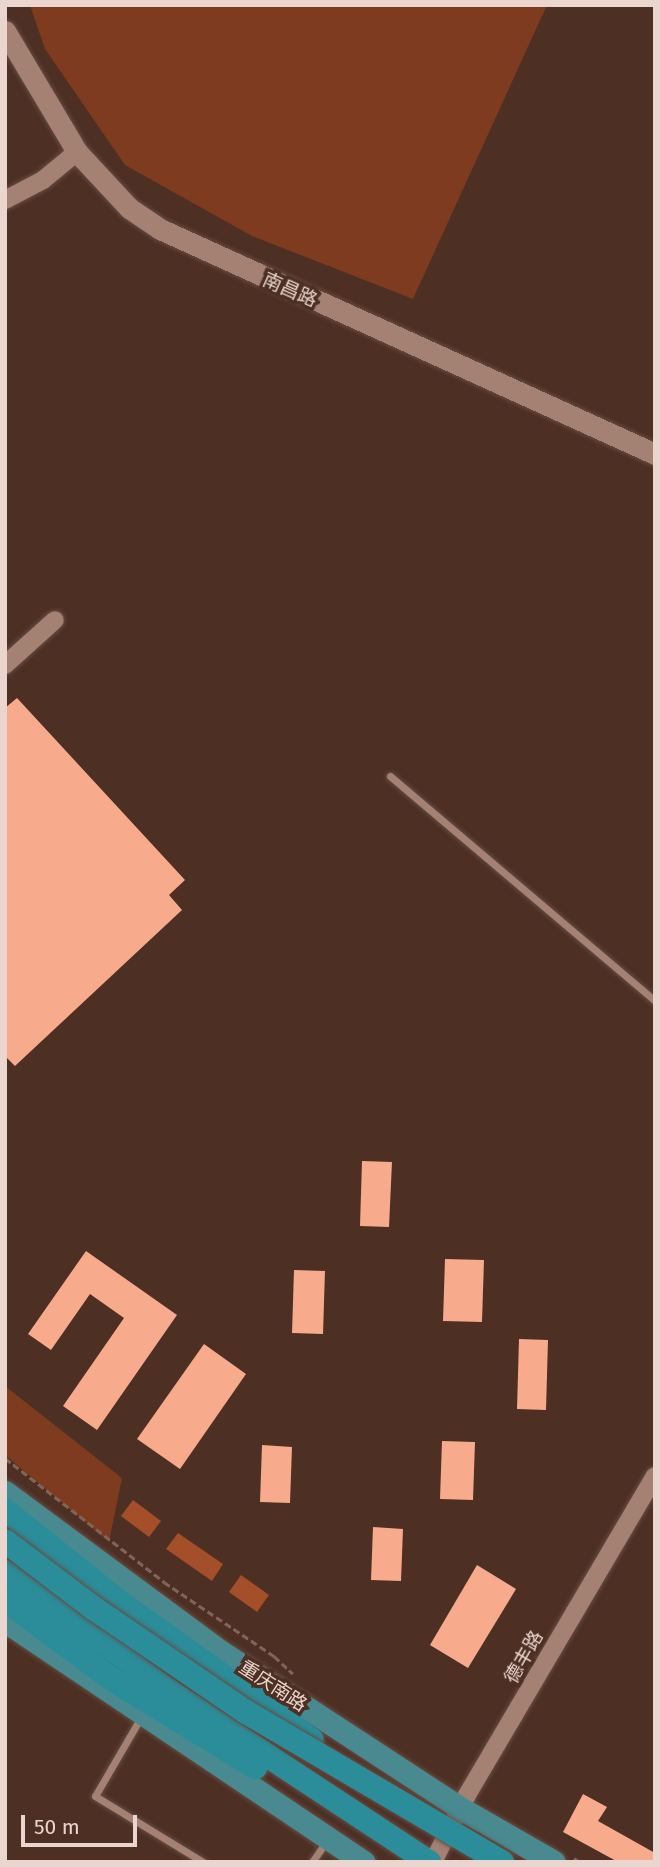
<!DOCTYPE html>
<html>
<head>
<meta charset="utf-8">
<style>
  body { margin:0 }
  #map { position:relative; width:660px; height:1867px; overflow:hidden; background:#4d2f24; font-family:"Fira Sans","Noto Sans SC",sans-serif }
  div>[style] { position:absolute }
  .green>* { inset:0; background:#7e3b1f }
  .forest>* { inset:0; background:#a54e2a }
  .building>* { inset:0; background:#f7aa8c }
  .path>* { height:2.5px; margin-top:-1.25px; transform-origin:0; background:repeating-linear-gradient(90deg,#7f645a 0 7px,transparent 0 10.5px) }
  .roads { filter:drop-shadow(0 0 2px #664c43) drop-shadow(0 0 2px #664c43) }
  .service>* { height:7px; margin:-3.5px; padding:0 3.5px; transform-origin:3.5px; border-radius:3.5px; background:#a48173 }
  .tertiary>* { height:18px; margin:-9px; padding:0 9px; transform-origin:9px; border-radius:9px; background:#a48173 }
  .secondary>* { height:21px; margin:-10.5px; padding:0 10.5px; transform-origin:10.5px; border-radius:10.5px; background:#a48173 }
  .primary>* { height:23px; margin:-11.5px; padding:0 11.5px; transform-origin:11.5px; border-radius:11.5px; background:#498a90 }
  .trunk>* { height:24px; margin:-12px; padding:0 12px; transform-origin:12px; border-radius:12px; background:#2b8d9a }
  .bridges { filter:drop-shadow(0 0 2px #664c43) drop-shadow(0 0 2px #664c43) }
  .trunk-bridge>* { height:24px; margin:-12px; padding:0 12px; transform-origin:12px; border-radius:12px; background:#2b8d9a }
  span { translate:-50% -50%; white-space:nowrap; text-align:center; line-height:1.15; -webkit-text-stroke:7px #4d2f24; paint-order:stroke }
  .street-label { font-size:19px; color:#ead6cf }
  .frame { position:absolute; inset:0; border:7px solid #ead6cf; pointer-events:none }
  .scale { position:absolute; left:21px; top:1815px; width:116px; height:32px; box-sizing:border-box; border:4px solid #ead6cf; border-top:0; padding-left:9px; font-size:21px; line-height:24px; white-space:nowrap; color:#ead6cf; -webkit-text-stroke:5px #4d2f24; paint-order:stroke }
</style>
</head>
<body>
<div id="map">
  <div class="green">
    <i style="clip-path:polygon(30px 5px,547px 5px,413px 299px,252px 236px,125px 165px,45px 49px)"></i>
    <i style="clip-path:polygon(5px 1386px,122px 1478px,109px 1542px,5px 1455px)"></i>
  </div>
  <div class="forest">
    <i style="clip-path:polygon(133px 1500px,161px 1521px,149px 1537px,121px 1516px)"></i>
    <i style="clip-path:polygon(178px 1533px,223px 1564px,212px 1581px,166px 1549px)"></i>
    <i style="clip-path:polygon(241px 1575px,269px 1595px,257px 1612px,229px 1592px)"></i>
  </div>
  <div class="building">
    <i style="clip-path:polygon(17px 698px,185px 880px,169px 895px,182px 910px,15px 1066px,5px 1056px,5px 708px)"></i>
    <i style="clip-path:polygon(362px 1161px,392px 1162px,389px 1227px,360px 1226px)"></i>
    <i style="clip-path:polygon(86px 1251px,177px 1315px,97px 1430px,63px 1406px,124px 1318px,90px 1294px,51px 1350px,28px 1334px)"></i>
    <i style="clip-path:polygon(445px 1259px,484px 1260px,482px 1322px,443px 1321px)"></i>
    <i style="clip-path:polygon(294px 1270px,325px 1271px,323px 1334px,292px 1333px)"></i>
    <i style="clip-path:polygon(519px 1339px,548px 1340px,546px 1410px,517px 1409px)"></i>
    <i style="clip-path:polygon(204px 1344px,246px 1374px,180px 1469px,137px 1439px)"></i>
    <i style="clip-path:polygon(442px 1441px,475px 1442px,473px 1500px,440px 1499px)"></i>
    <i style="clip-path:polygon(262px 1445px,292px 1447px,290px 1503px,260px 1502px)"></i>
    <i style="clip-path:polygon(373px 1527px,403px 1529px,401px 1581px,371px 1580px)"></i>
    <i style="clip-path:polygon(477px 1565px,516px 1589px,468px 1668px,430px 1645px)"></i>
    <i style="clip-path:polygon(583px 1794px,607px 1807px,598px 1821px,655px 1853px,655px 1862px,618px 1862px,563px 1832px)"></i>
  </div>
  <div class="path">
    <i style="left:5px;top:1458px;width:202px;rotate:37.9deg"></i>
    <i style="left:164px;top:1582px;width:133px;rotate:33.9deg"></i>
    <i style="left:274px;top:1656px;width:26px;rotate:43deg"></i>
    <i style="left:574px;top:1858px;width:7px;rotate:34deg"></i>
  </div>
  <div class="roads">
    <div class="service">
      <i style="left:390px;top:776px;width:348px;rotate:40.3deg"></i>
      <i style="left:141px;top:1717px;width:91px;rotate:120.2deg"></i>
      <i style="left:95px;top:1796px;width:127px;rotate:31.4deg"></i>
      <i style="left:312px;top:1862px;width:24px;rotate:-55deg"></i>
    </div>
    <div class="tertiary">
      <i style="left:5px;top:200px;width:43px;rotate:-27.8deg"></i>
      <i style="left:43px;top:180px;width:44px;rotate:-39.5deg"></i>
      <i style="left:5px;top:665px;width:67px;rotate:-42deg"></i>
      <i style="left:433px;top:1862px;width:75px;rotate:-63.1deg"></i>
      <i style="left:467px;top:1795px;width:370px;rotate:-59.5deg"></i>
    </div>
    <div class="secondary">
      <i style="left:5px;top:31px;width:141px;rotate:59.2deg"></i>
      <i style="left:77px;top:152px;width:76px;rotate:47.1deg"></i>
      <i style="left:129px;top:208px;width:37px;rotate:34deg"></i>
      <i style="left:160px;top:229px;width:544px;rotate:24.44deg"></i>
    </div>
    <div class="primary">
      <i style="left:5px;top:1492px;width:267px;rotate:36.5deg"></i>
      <i style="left:220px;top:1651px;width:287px;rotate:33.2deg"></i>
      <i style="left:460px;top:1808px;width:108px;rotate:29.9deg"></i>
      <i style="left:5px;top:1621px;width:432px;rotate:33.9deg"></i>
    </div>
    <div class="trunk">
      <i style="left:5px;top:1510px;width:147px;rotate:38.7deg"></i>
      <i style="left:120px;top:1602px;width:236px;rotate:35.7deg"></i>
      <i style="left:5px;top:1572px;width:201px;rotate:35.9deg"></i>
      <i style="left:168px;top:1690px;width:313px;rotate:33.4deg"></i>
      <i style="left:5px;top:1600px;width:134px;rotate:36.5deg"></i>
      <i style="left:113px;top:1680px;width:167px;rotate:31.5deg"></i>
    </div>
  </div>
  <div class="bridges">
    <div class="trunk-bridge">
      <i style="left:5px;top:1541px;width:109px;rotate:37.2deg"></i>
      <i style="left:92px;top:1607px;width:186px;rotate:34.3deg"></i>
      <i style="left:246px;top:1712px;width:297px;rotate:30.4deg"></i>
    </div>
  </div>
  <div class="street-label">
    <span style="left:290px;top:290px;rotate:24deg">南昌路</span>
    <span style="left:524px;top:1657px;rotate:-60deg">德丰路</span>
    <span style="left:273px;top:1686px;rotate:33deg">重庆南路</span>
  </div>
  <div class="frame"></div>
  <div class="scale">50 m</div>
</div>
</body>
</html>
